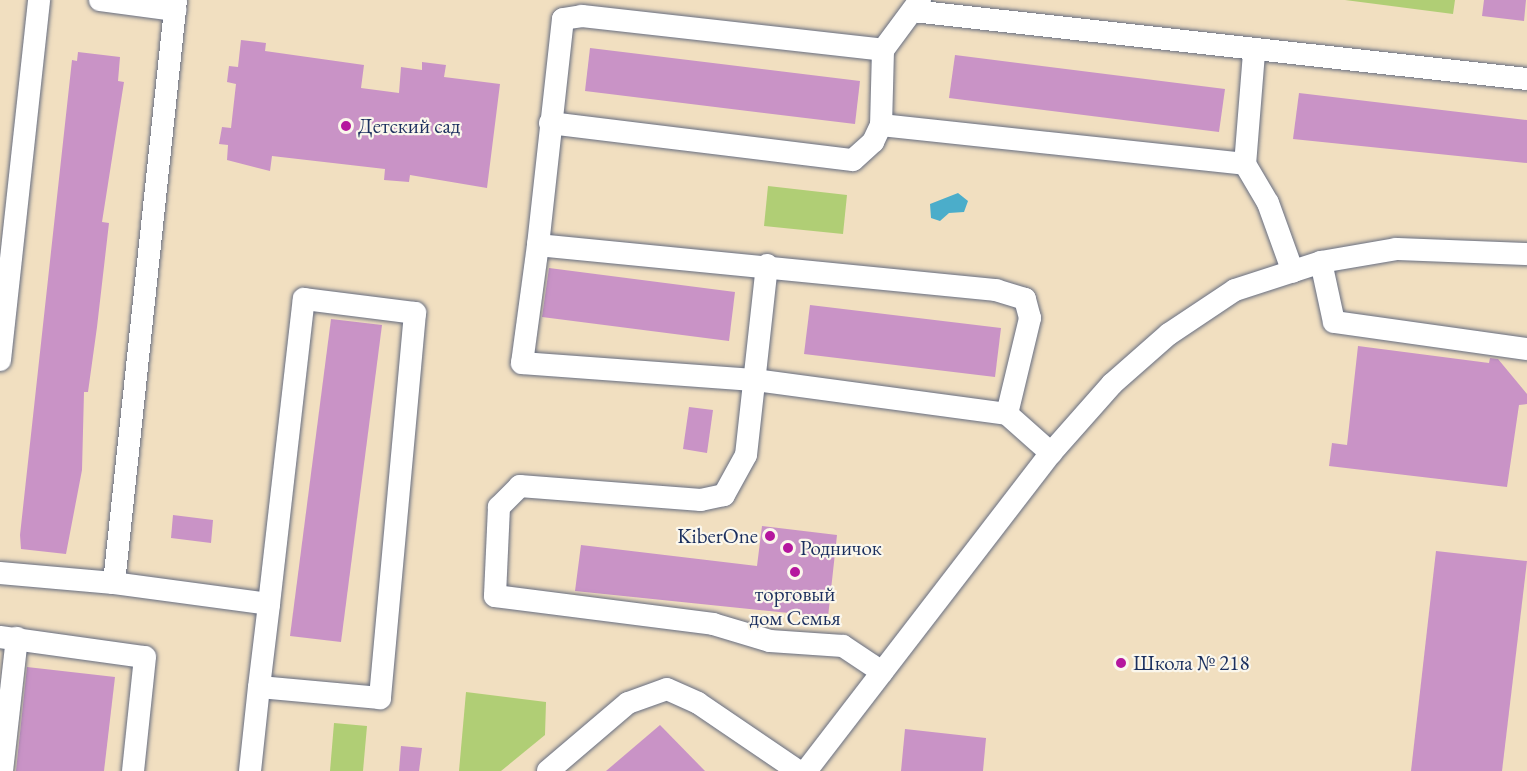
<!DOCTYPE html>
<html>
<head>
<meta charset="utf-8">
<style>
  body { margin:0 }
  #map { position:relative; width:1527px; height:771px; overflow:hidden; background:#f1dfc0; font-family:"EB Garamond",serif }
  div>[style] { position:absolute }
  .green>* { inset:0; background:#b0ce75 }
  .water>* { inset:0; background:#4badca }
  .building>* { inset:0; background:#c993c6 }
  .roads { filter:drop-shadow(0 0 2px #666d80) drop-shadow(0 0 2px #666d80) }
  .minor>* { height:22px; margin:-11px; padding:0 11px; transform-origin:11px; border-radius:11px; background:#fff }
  .dots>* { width:16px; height:16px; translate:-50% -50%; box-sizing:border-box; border:3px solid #fbf7ec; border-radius:50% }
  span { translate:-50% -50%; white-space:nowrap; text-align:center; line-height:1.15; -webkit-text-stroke:4.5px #fbf7ec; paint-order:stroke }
  .poi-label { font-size:21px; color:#1b2f5e }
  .left { translate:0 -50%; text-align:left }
  .right { translate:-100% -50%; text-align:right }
</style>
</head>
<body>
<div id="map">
  <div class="green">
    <i style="clip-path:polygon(1345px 0,1455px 0,1453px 14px)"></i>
    <i style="clip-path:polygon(768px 186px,847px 195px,843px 234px,764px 226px)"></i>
    <i style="clip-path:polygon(466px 692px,546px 702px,545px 735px,501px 771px,459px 771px)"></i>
    <i style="clip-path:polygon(334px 723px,367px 726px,363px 771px,330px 771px)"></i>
  </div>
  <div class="water">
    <i style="clip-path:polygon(958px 193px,968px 201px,964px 212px,949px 213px,940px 221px,931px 218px,930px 204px)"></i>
  </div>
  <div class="building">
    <i style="clip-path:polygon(1484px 0,1526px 0,1524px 21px,1482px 16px)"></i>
    <i style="clip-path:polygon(241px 40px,266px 43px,265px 51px,364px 65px,361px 88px,399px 93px,401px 67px,422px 70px,422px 62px,446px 65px,444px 77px,500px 84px,487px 188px,410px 175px,409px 182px,384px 180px,385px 169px,272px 156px,270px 171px,227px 160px,228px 145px,219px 144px,222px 127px,231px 128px,236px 84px,227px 82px,229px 66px,238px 67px)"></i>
    <i style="clip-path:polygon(590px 48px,860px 81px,855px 124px,585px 91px)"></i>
    <i style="clip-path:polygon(78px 52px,120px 57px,118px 81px,124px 82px,102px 222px,109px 223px,97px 327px,88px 392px,84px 392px,82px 470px,66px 554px,21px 549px,20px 535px,72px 60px,77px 61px)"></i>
    <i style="clip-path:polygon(955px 55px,1225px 89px,1219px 132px,949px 98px)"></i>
    <i style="clip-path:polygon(1299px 93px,1527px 120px,1527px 163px,1293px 139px)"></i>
    <i style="clip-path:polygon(549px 268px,735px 292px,729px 341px,542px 317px)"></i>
    <i style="clip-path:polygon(810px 305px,1001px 328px,995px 377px,804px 354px)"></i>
    <i style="clip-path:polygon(331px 319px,382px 325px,341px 642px,290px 636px)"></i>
    <i style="clip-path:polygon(1358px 346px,1489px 363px,1490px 358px,1498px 359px,1527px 394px,1527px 404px,1519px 405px,1507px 487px,1329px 466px,1332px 443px,1347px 445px)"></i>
    <i style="clip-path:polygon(689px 407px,713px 410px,707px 453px,683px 449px)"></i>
    <i style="clip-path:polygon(173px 515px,213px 520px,211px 543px,171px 538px)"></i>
    <i style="clip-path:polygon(762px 526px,837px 535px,828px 617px,575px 591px,581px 545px,757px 566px)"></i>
    <i style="clip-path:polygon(1436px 551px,1527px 561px,1502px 771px,1411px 771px)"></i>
    <i style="clip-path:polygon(27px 667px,115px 677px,104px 771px,16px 771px)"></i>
    <i style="clip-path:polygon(660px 725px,705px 771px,606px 771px)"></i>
    <i style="clip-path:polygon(905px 729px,986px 738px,983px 771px,901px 771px)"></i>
    <i style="clip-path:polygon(401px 746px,422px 748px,419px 771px,399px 771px)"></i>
  </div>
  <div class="roads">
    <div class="minor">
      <i style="left:100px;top:0;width:76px;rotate:7.6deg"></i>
      <i style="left:920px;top:0;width:62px;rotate:126.5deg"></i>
      <i style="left:883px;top:50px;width:75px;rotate:91.5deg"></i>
      <i style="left:881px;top:125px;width:366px;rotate:6.1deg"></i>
      <i style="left:913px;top:11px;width:618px;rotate:6.32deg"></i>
      <i style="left:1254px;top:53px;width:111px;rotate:94.6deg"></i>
      <i style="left:1245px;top:164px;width:45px;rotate:59.5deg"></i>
      <i style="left:1268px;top:203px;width:73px;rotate:70.1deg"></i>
      <i style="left:550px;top:123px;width:305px;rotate:7deg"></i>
      <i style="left:853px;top:160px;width:27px;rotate:-42deg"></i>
      <i style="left:873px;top:142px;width:19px;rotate:-65deg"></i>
      <i style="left:538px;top:245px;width:227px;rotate:-83.7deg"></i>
      <i style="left:563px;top:19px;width:19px;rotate:-9deg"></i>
      <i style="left:582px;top:16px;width:303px;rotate:6.4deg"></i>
      <i style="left:1321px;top:262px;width:61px;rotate:77.8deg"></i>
      <i style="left:1334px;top:322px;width:195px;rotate:8deg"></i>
      <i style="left:767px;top:265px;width:191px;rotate:96.3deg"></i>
      <i style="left:746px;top:455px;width:46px;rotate:118.8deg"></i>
      <i style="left:724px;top:495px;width:24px;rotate:168deg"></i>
      <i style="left:701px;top:500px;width:182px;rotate:-175.6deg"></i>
      <i style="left:520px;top:486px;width:30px;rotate:135deg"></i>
      <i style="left:499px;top:507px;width:89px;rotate:92.6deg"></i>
      <i style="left:495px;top:596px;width:220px;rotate:7.3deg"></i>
      <i style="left:713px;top:624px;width:59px;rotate:16.6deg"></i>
      <i style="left:770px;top:641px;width:73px;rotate:3.9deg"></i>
      <i style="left:843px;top:646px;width:47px;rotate:33.7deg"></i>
      <i style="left:0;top:360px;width:362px;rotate:-83.8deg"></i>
      <i style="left:1007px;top:414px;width:99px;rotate:-76.5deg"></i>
      <i style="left:1030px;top:318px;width:20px;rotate:-105deg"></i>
      <i style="left:1025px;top:299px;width:30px;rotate:-163deg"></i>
      <i style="left:996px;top:290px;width:460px;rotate:-174.4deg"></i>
      <i style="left:538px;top:245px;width:119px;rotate:97.7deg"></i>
      <i style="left:522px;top:363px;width:235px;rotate:4.2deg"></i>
      <i style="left:756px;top:380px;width:253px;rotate:7.7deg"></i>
      <i style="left:1007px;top:414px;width:59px;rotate:41.6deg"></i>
      <i style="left:0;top:573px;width:114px;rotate:5deg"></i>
      <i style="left:114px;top:583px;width:586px;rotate:-83.93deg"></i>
      <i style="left:114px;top:583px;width:156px;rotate:7.7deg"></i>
      <i style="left:269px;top:604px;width:307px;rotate:-83.5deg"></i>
      <i style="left:304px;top:299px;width:112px;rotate:7.2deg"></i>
      <i style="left:415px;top:313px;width:387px;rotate:95.2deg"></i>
      <i style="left:380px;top:698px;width:121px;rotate:-174.8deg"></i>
      <i style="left:259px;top:687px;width:84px;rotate:-83.1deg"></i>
      <i style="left:0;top:637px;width:146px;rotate:7.9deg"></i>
      <i style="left:145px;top:657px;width:115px;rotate:96deg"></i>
      <i style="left:2px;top:771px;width:134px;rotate:-83.6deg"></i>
      <i style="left:250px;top:771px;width:84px;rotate:-83.9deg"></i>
      <i style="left:548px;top:771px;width:105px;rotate:-40.4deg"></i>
      <i style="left:628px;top:703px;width:41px;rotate:-19.7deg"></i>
      <i style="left:667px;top:689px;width:34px;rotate:24deg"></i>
      <i style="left:698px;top:703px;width:121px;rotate:34.2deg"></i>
      <i style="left:806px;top:771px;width:401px;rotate:-52.4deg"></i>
      <i style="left:1051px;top:453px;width:92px;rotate:-48.5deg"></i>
      <i style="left:1112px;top:384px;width:76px;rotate:-41.3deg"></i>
      <i style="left:1169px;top:334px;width:79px;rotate:-33.7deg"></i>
      <i style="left:1235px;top:290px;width:90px;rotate:-18deg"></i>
      <i style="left:1321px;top:262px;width:76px;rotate:-9.8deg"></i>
      <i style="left:1396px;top:249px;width:131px;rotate:2.2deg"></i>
    </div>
  </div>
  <div class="dots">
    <i style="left:346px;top:126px;background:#b5179e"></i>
    <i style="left:770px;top:536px;background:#b5179e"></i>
    <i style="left:788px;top:548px;background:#b5179e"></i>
    <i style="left:795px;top:572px;background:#b5179e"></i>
    <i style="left:1121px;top:663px;background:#b5179e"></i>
  </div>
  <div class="poi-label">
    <span class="left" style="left:358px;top:126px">Детский сад</span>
    <span class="right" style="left:758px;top:536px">KiberOne</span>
    <span class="left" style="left:800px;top:548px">Родничок</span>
    <span style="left:795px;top:606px">торговый<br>дом Семья</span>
    <span class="left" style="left:1133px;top:663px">Школа № 218</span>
  </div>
</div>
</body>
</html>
